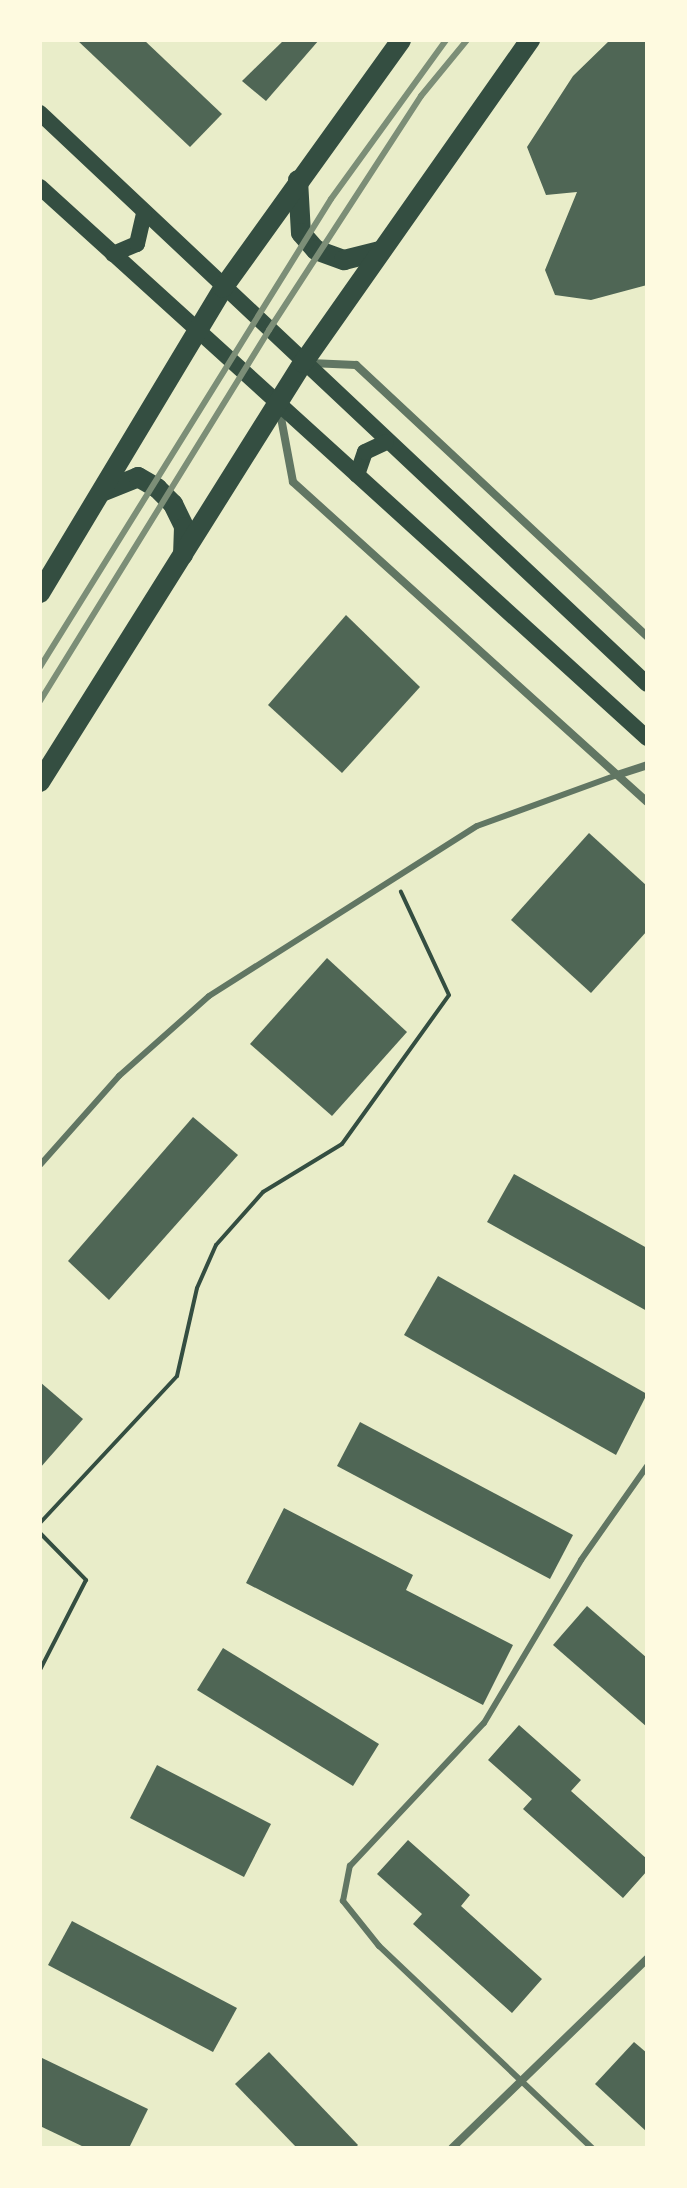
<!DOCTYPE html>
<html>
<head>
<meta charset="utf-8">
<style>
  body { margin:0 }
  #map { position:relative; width:687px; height:2188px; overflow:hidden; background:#e9edc9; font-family:Inter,sans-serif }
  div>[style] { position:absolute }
  .building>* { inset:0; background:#4f6655 }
  .path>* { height:4px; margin:-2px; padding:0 2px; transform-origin:2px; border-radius:2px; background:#344e41 }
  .service>* { height:6px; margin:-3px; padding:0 3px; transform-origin:3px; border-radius:3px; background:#617663 }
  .minor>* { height:8px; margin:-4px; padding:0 4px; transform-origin:4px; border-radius:4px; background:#617663 }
  .secondary>* { height:16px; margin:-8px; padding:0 8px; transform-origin:8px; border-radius:8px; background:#344e41 }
  .primary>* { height:20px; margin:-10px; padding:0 10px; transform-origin:10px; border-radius:10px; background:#344e41 }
  .rail>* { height:6px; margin:-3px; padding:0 3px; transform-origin:3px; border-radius:3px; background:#7c8e77 }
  span { translate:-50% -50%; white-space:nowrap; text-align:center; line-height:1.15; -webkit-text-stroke:6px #fefae0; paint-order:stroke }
  .frame { position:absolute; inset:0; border:42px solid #fefae0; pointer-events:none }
</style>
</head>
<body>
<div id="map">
  <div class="building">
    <i style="clip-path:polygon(77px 40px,144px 40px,222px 114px,190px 147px)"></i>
    <i style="clip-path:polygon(284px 40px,319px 40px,266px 101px,242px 81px)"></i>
    <i style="clip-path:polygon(610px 40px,647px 40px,647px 285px,591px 300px,555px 295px,545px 270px,577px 192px,546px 195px,527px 147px,573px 76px)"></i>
    <i style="clip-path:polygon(346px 615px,420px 687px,342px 773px,268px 705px)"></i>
    <i style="clip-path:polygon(589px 833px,647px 886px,647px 931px,591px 993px,511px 920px)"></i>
    <i style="clip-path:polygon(327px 958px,407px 1032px,332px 1116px,250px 1044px)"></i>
    <i style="clip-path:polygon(193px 1117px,238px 1155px,109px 1300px,68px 1261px)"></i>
    <i style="clip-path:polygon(514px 1174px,647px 1248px,647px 1311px,487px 1222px)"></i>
    <i style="clip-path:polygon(438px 1276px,647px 1394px,616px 1455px,404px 1335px)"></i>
    <i style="clip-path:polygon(40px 1382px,83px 1419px,40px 1468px)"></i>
    <i style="clip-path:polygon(360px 1422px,573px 1535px,550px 1579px,337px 1466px)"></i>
    <i style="clip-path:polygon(284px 1508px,413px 1575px,406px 1590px,513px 1645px,483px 1705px,246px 1583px)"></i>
    <i style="clip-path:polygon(587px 1606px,647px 1658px,647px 1727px,553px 1645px)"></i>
    <i style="clip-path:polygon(223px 1648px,379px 1744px,353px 1786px,197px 1690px)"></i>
    <i style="clip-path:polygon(519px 1725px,581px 1780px,571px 1791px,647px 1859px,647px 1871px,623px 1898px,523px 1809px,532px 1799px,488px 1760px)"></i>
    <i style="clip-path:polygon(157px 1765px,271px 1824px,244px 1877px,130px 1818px)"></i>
    <i style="clip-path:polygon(408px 1840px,470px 1895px,461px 1906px,542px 1979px,512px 2013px,413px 1924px,422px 1914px,377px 1874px)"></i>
    <i style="clip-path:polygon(72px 1921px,237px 2008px,213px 2052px,48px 1965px)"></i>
    <i style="clip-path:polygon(634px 2042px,647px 2053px,647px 2132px,595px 2084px)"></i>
    <i style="clip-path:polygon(269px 2052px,358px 2145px,355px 2148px,297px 2148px,235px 2084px)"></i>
    <i style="clip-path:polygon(40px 2057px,148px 2109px,129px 2148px,86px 2148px,40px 2126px)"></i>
  </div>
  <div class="path">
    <i style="left:40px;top:1523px;width:201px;rotate:-47deg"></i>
    <i style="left:177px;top:1376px;width:90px;rotate:-77.2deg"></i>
    <i style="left:197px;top:1288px;width:47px;rotate:-66.2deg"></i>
    <i style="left:216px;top:1245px;width:71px;rotate:-48.4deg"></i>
    <i style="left:263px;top:1192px;width:92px;rotate:-31.3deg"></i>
    <i style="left:342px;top:1144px;width:183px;rotate:-54.3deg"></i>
    <i style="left:449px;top:995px;width:114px;rotate:-115deg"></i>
    <i style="left:40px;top:1533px;width:66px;rotate:45.6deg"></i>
    <i style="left:86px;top:1580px;width:101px;rotate:117.1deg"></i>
  </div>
  <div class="service">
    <i style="left:40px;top:1165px;width:119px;rotate:-48.4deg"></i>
    <i style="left:119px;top:1076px;width:120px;rotate:-41.6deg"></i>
    <i style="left:209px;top:996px;width:317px;rotate:-32.4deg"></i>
    <i style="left:477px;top:826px;width:149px;rotate:-20deg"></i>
    <i style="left:592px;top:2148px;width:294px;rotate:-136.5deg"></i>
    <i style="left:379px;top:1946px;width:58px;rotate:-128.7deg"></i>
    <i style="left:343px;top:1901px;width:36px;rotate:-79deg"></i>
    <i style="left:350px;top:1866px;width:196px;rotate:-46.9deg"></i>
    <i style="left:484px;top:1723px;width:190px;rotate:-59.2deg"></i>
    <i style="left:581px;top:1560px;width:115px;rotate:-54.9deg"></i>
  </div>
  <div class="minor">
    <i style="left:310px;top:363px;width:46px;rotate:2.5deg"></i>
    <i style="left:356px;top:365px;width:398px;rotate:43deg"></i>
    <i style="left:279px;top:407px;width:76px;rotate:79.4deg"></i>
    <i style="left:293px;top:482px;width:477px;rotate:42.1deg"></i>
    <i style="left:617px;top:775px;width:32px;rotate:-18deg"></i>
    <i style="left:452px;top:2148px;width:272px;rotate:-44.1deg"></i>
  </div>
  <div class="secondary">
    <i style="left:40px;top:113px;width:833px;rotate:43.25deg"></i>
    <i style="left:40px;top:187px;width:820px;rotate:42.23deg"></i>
    <i style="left:113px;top:254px;width:26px;rotate:-23deg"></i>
    <i style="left:137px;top:244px;width:31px;rotate:-77deg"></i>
    <i style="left:357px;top:475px;width:24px;rotate:-71deg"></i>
    <i style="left:365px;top:452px;width:23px;rotate:-25deg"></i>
  </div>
  <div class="primary">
    <i style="left:298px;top:180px;width:53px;rotate:86.8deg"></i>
    <i style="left:301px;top:233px;width:23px;rotate:49deg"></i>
    <i style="left:316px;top:250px;width:30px;rotate:20deg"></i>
    <i style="left:344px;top:260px;width:37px;rotate:-14deg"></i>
    <i style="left:104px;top:491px;width:37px;rotate:-22deg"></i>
    <i style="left:138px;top:477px;width:22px;rotate:30deg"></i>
    <i style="left:157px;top:488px;width:23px;rotate:45deg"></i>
    <i style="left:173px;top:504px;width:25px;rotate:64deg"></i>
    <i style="left:184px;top:527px;width:28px;rotate:92deg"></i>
    <i style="left:40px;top:593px;width:356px;rotate:-59deg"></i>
    <i style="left:223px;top:288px;width:305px;rotate:-54.3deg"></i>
    <i style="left:40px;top:782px;width:495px;rotate:-57.9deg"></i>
    <i style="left:303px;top:363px;width:395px;rotate:-54.9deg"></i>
  </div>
  <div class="rail">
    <i style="left:40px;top:667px;width:551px;rotate:-58.13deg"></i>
    <i style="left:331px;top:199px;width:196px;rotate:-54.1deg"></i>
    <i style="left:40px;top:701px;width:436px;rotate:-58.3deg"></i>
    <i style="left:269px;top:330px;width:279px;rotate:-57deg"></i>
    <i style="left:421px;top:96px;width:72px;rotate:-50.6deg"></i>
  </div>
  <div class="frame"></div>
</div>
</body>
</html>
